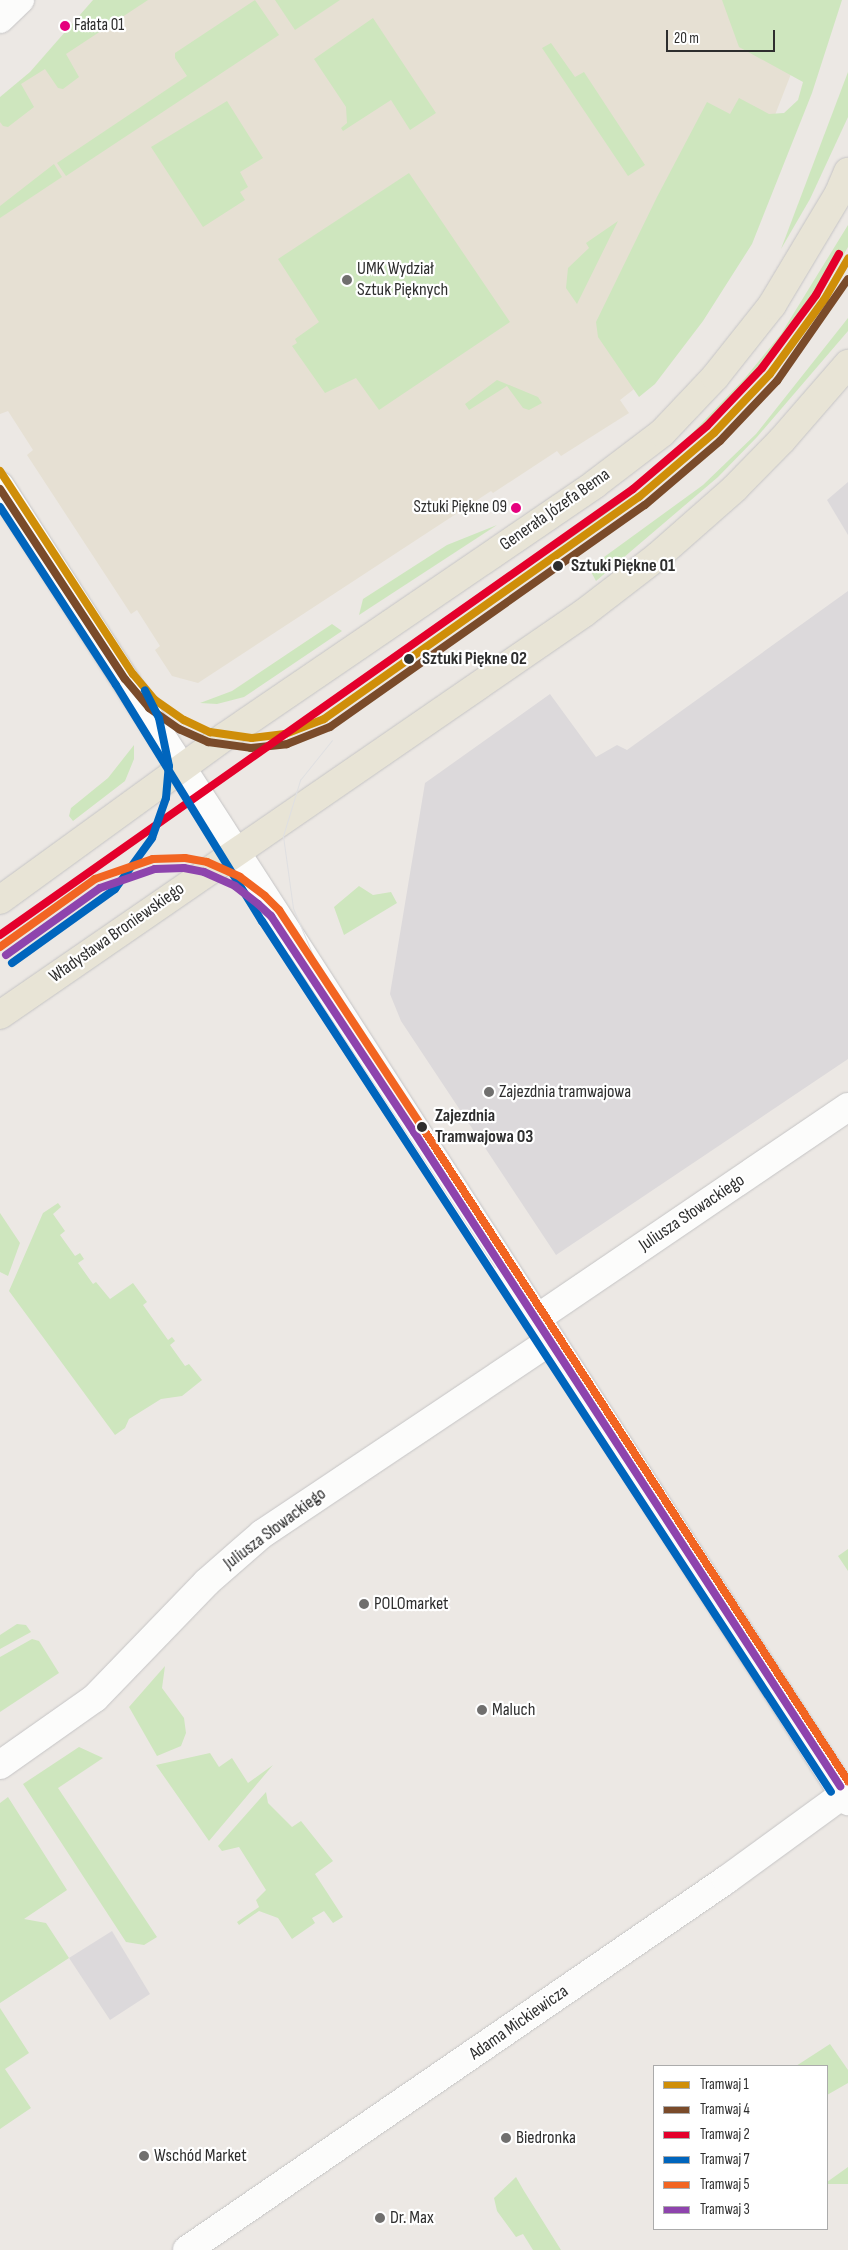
<!DOCTYPE html>
<html>
<head>
<meta charset="utf-8">
<style>
  body { margin:0 }
  #map { position:relative; width:848px; height:2250px; overflow:hidden; background:#ece8e4; font-family:"Sofia Sans Condensed",sans-serif }
  div>[style] { position:absolute }
  .industrial>* { inset:0; background:#dcd9db }
  .education>* { inset:0; background:#e6e0d3 }
  .green>* { inset:0; background:#cee6be }
  .roads { filter:drop-shadow(0 0 1px #c5c4c5) drop-shadow(0 0 1px #c5c4c5) }
  .street>* { height:28px; margin:-14px; padding:0 14px; transform-origin:14px; border-radius:14px; background:#fcfcfb }
  .secondary>* { height:28px; margin:-14px; padding:0 14px; transform-origin:14px; border-radius:14px; background:#fcfcfb }
  .primary>* { height:28px; margin:-14px; padding:0 14px; transform-origin:14px; border-radius:14px; background:#e8e4d6 }
  .tram>* { height:1px; margin:-0.5px; padding:0 0.5px; transform-origin:0.5px; border-radius:0.5px; background:#dfdfe1 }
  .tram-1>* { height:8px; margin:-4px; padding:0 4px; transform-origin:4px; border-radius:4px; background:#cf8e09 }
  .tram-2>* { height:8px; margin:-4px; padding:0 4px; transform-origin:4px; border-radius:4px; background:#7a4b2a }
  .tram-3>* { height:8px; margin:-4px; padding:0 4px; transform-origin:4px; border-radius:4px; background:#e4002b }
  .tram-4>* { height:8px; margin:-4px; padding:0 4px; transform-origin:4px; border-radius:4px; background:#0065bd }
  .tram-5>* { height:8px; margin:-4px; padding:0 4px; transform-origin:4px; border-radius:4px; background:#f26522 }
  .tram-6>* { height:8px; margin:-4px; padding:0 4px; transform-origin:4px; border-radius:4px; background:#8e44ad }
  .dots>* { width:14px; height:14px; translate:-50% -50%; box-sizing:border-box; border:2px solid #fff; border-radius:50% }
  span { translate:-50% -50%; white-space:nowrap; text-align:center; line-height:1.15; -webkit-text-stroke:4.5px #fff; paint-order:stroke }
  .bus-label { font-size:17px; color:#2e2e2e }
  .left { translate:0 -50%; text-align:left }
  .right { translate:-100% -50%; text-align:right }
  .poi-label { font-size:18px; color:#2e2e2e }
  .street-label { font-size:18px; color:#2e2e2e }
  .stop-label { font-size:18px; color:#2e2e2e; font-weight:700 }
  .legend { position:absolute; left:653px; top:2065px; width:175px; height:165px; box-sizing:border-box; background:#fff; border:1px solid #ababab; margin:0; padding:6px 9px; list-style:none; font-size:15px; color:#2e2e2e }
  .legend li { display:flex; align-items:center; gap:10px; height:25px }
  .legend b { width:25px; border:1px solid #ababab }
  .scale { position:absolute; left:666px; top:30px; width:109px; height:22px; box-sizing:border-box; border:2px solid #2e2e2e; border-top:0; padding-left:6px; font-size:15px; line-height:18px; white-space:nowrap; color:#2e2e2e; -webkit-text-stroke:4px #fff; paint-order:stroke }
</style>
</head>
<body>
<div id="map">
  <div class="industrial">
    <i style="clip-path:polygon(848px 482px,848px 535px,827px 500px)"></i>
    <i style="clip-path:polygon(848px 591px,848px 1059px,556px 1255px,401px 1021px,390px 994px,425px 783px,550px 694px,596px 757px,617px 745px,627px 750px)"></i>
    <i style="clip-path:polygon(112px 1931px,150px 1994px,110px 2020px,69px 1958px)"></i>
  </div>
  <div class="education">
    <i style="clip-path:polygon(94px 0,815px 0,807px 33px,752px 174px,638px 386px,620px 400px,629px 413px,561px 456px,557px 451px,493px 493px,491px 491px,198px 683px,172px 676px,155px 650px,160px 646px,137px 610px,131px 614px,27px 455px,33px 450px,8px 411px,0 414px,0 98px,29px 75px)"></i>
  </div>
  <div class="green">
    <i style="clip-path:polygon(93px 0,148px 0,66px 54px,79px 77px,63px 89px,58px 88px,45px 69px,21px 84px,34px 107px,8px 127px,3px 126px,0 122px,0 97px,30px 72px)"></i>
    <i style="clip-path:polygon(255px 0,279px 35px,66px 176px,57px 163px,187px 76px,175px 58px,175px 53px)"></i>
    <i style="clip-path:polygon(275px 0,340px 0,295px 30px)"></i>
    <i style="clip-path:polygon(722px 0,842px 0,812px 93px,752px 244px,703px 321px,655px 384px,639px 397px,598px 337px,596px 322px,657px 197px,707px 102px,730px 114px,739px 98px,769px 114px,784px 113px,798px 100px,803px 82px,739px 47px)"></i>
    <i style="clip-path:polygon(373px 18px,436px 113px,410px 130px,391px 100px,343px 131px,341px 128px,347px 123px,346px 107px,314px 59px)"></i>
    <i style="clip-path:polygon(551px 43px,575px 77px,584px 72px,645px 165px,628px 176px,542px 48px)"></i>
    <i style="clip-path:polygon(848px 72px,848px 117px,810px 199px,781px 249px)"></i>
    <i style="clip-path:polygon(227px 101px,263px 158px,240px 172px,248px 187px,240px 192px,245px 200px,203px 227px,151px 147px)"></i>
    <i style="clip-path:polygon(54px 164px,62px 177px,0 218px,0 206px)"></i>
    <i style="clip-path:polygon(409px 173px,510px 322px,379px 410px,356px 378px,325px 393px,292px 346px,297px 343px,295px 339px,319px 322px,278px 259px)"></i>
    <i style="clip-path:polygon(618px 221px,577px 304px,566px 288px,568px 268px,589px 248px,586px 243px)"></i>
    <i style="clip-path:polygon(848px 225px,848px 247px,816px 303px,752px 380px,680px 455px,620px 504px,560px 546px,556px 541px,634px 487px,676px 450px,745px 378px,781px 334px)"></i>
    <i style="clip-path:polygon(848px 318px,848px 331px,757px 437px,718px 477px,596px 581px,589px 568px,703px 485px,756px 434px)"></i>
    <i style="clip-path:polygon(497px 380px,538px 397px,542px 403px,529px 410px,523px 408px,507px 386px,469px 410px,465px 404px)"></i>
    <i style="clip-path:polygon(497px 525px,359px 615px,363px 599px,447px 545px)"></i>
    <i style="clip-path:polygon(332px 624px,342px 631px,244px 697px,217px 704px,200px 703px,232px 691px)"></i>
    <i style="clip-path:polygon(134px 745px,134px 759px,125px 781px,73px 821px,69px 816px,71px 808px,108px 778px)"></i>
    <i style="clip-path:polygon(359px 886px,373px 895px,391px 892px,397px 903px,344px 935px,334px 907px)"></i>
    <i style="clip-path:polygon(58px 1203px,61px 1207px,53px 1214px,65px 1231px,60px 1235px,75px 1256px,80px 1253px,84px 1259px,78px 1263px,93px 1284px,96px 1282px,110px 1299px,133px 1283px,147px 1302px,143px 1305px,168px 1340px,172px 1337px,175px 1341px,170px 1345px,185px 1366px,189px 1364px,202px 1380px,182px 1396px,161px 1399px,129px 1419px,125px 1428px,115px 1435px,9px 1291px,43px 1213px)"></i>
    <i style="clip-path:polygon(0 1213px,20px 1243px,8px 1276px,0 1272px)"></i>
    <i style="clip-path:polygon(848px 1549px,848px 1571px,838px 1556px)"></i>
    <i style="clip-path:polygon(17px 1624px,26px 1625px,31px 1632px,0 1649px,0 1635px)"></i>
    <i style="clip-path:polygon(32px 1639px,39px 1641px,59px 1673px,0 1712px,0 1657px)"></i>
    <i style="clip-path:polygon(165px 1666px,162px 1688px,184px 1718px,186px 1733px,181px 1746px,157px 1756px,129px 1707px)"></i>
    <i style="clip-path:polygon(79px 1747px,103px 1758px,58px 1788px,157px 1937px,144px 1945px,126px 1942px,23px 1784px)"></i>
    <i style="clip-path:polygon(210px 1753px,219px 1767px,232px 1758px,248px 1783px,273px 1765px,209px 1841px,156px 1765px)"></i>
    <i style="clip-path:polygon(266px 1792px,268px 1803px,292px 1827px,301px 1821px,333px 1861px,315px 1874px,343px 1917px,333px 1923px,324px 1911px,312px 1918px,315px 1923px,292px 1939px,278px 1918px,259px 1911px,239px 1925px,237px 1922px,259px 1907px,256px 1900px,266px 1890px,239px 1847px,222px 1851px,218px 1846px)"></i>
    <i style="clip-path:polygon(8px 1797px,67px 1890px,24px 1919px,46px 1923px,69px 1958px,0 2003px,0 1803px)"></i>
    <i style="clip-path:polygon(0 2008px,29px 2053px,5px 2069px,31px 2108px,0 2129px)"></i>
    <i style="clip-path:polygon(830px 2044px,848px 2070px,848px 2083px,827px 2095px,827px 2066px,796px 2066px)"></i>
    <i style="clip-path:polygon(848px 2167px,848px 2184px,827px 2184px,827px 2182px)"></i>
    <i style="clip-path:polygon(516px 2177px,524px 2191px,561px 2250px,533px 2250px,523px 2234px,516px 2237px,497px 2211px,494px 2198px)"></i>
  </div>
  <div class="roads">
    <div class="street">
      <i style="left:0;top:19px;width:28px;rotate:-44deg"></i>
      <i style="left:0;top:486px;width:1565px;rotate:57.18deg"></i>
      <i style="left:536px;top:1319px;width:377px;rotate:-34.2deg"></i>
      <i style="left:0;top:1765px;width:116px;rotate:-35.2deg"></i>
      <i style="left:95px;top:1698px;width:161px;rotate:-46deg"></i>
      <i style="left:207px;top:1582px;width:73px;rotate:-41.1deg"></i>
      <i style="left:262px;top:1534px;width:347px;rotate:-33.8deg"></i>
    </div>
    <div class="secondary">
      <i style="left:187px;top:2250px;width:654px;rotate:-34.47deg"></i>
      <i style="left:726px;top:1880px;width:151px;rotate:-36.1deg"></i>
    </div>
    <div class="primary">
      <i style="left:0;top:900px;width:279px;rotate:-36deg"></i>
      <i style="left:226px;top:736px;width:447px;rotate:-34.3deg"></i>
      <i style="left:595px;top:484px;width:84px;rotate:-37.3deg"></i>
      <i style="left:662px;top:433px;width:77px;rotate:-46.6deg"></i>
      <i style="left:715px;top:377px;width:92px;rotate:-51.6deg"></i>
      <i style="left:772px;top:305px;width:131px;rotate:-59.1deg"></i>
      <i style="left:839px;top:193px;width:23px;rotate:-67deg"></i>
      <i style="left:0;top:1015px;width:709px;rotate:-34.54deg"></i>
      <i style="left:584px;top:613px;width:93px;rotate:-37.6deg"></i>
      <i style="left:658px;top:556px;width:103px;rotate:-41.4deg"></i>
      <i style="left:735px;top:488px;width:67px;rotate:-45.6deg"></i>
      <i style="left:782px;top:440px;width:101px;rotate:-49deg"></i>
    </div>
  </div>
  <div class="tram">
    <i style="left:289px;top:955px;width:374px;rotate:56.6deg"></i>
    <i style="left:320px;top:972px;width:69px;rotate:-112.9deg"></i>
    <i style="left:293px;top:908px;width:73px;rotate:-97.9deg"></i>
    <i style="left:283px;top:836px;width:59px;rotate:-73.1deg"></i>
    <i style="left:300px;top:780px;width:51px;rotate:-51.3deg"></i>
  </div>
  <div class="tram-1">
    <i style="left:0;top:471px;width:243px;rotate:56.8deg"></i>
    <i style="left:133px;top:674px;width:34px;rotate:50deg"></i>
    <i style="left:155px;top:700px;width:35px;rotate:35deg"></i>
    <i style="left:184px;top:720px;width:29px;rotate:25deg"></i>
    <i style="left:210px;top:732px;width:42px;rotate:8.1deg"></i>
    <i style="left:252px;top:738px;width:33px;rotate:-7deg"></i>
    <i style="left:285px;top:734px;width:42px;rotate:-21deg"></i>
    <i style="left:324px;top:719px;width:385px;rotate:-35.2deg"></i>
    <i style="left:639px;top:497px;width:99px;rotate:-40.5deg"></i>
    <i style="left:714px;top:433px;width:81px;rotate:-46.5deg"></i>
    <i style="left:770px;top:374px;width:92px;rotate:-53.9deg"></i>
    <i style="left:824px;top:300px;width:48px;rotate:-59.7deg"></i>
  </div>
  <div class="tram-2">
    <i style="left:0;top:489px;width:227px;rotate:56.7deg"></i>
    <i style="left:125px;top:679px;width:38px;rotate:50deg"></i>
    <i style="left:149px;top:708px;width:37px;rotate:35deg"></i>
    <i style="left:179px;top:729px;width:32px;rotate:24deg"></i>
    <i style="left:208px;top:742px;width:43px;rotate:7.9deg"></i>
    <i style="left:251px;top:748px;width:36px;rotate:-6deg"></i>
    <i style="left:287px;top:744px;width:46px;rotate:-21.6deg"></i>
    <i style="left:330px;top:727px;width:385px;rotate:-35.2deg"></i>
    <i style="left:645px;top:505px;width:99px;rotate:-40.5deg"></i>
    <i style="left:720px;top:441px;width:83px;rotate:-46.5deg"></i>
    <i style="left:777px;top:381px;width:124px;rotate:-55.2deg"></i>
  </div>
  <div class="tram-3">
    <i style="left:0;top:935px;width:774px;rotate:-35.17deg"></i>
    <i style="left:633px;top:489px;width:97px;rotate:-40.4deg"></i>
    <i style="left:707px;top:426px;width:80px;rotate:-46.5deg"></i>
    <i style="left:762px;top:368px;width:91px;rotate:-53.5deg"></i>
    <i style="left:816px;top:295px;width:47px;rotate:-60.7deg"></i>
  </div>
  <div class="tram-4">
    <i style="left:0;top:507px;width:212px;rotate:56.9deg"></i>
    <i style="left:116px;top:685px;width:278px;rotate:58.3deg"></i>
    <i style="left:262px;top:921px;width:1040px;rotate:56.84deg"></i>
    <i style="left:12px;top:963px;width:127px;rotate:-35.7deg"></i>
    <i style="left:115px;top:889px;width:63px;rotate:-54deg"></i>
    <i style="left:152px;top:838px;width:42px;rotate:-70.7deg"></i>
    <i style="left:166px;top:798px;width:32px;rotate:-85deg"></i>
    <i style="left:169px;top:766px;width:49px;rotate:-101.8deg"></i>
    <i style="left:159px;top:718px;width:31px;rotate:-117deg"></i>
  </div>
  <div class="tram-5">
    <i style="left:0;top:947px;width:117px;rotate:-35.6deg"></i>
    <i style="left:95px;top:879px;width:61px;rotate:-19deg"></i>
    <i style="left:153px;top:859px;width:32px;rotate:-2deg"></i>
    <i style="left:185px;top:858px;width:22px;rotate:10deg"></i>
    <i style="left:207px;top:862px;width:36px;rotate:24deg"></i>
    <i style="left:240px;top:877px;width:31px;rotate:37deg"></i>
    <i style="left:265px;top:896px;width:20px;rotate:45deg"></i>
    <i style="left:279px;top:910px;width:260px;rotate:56.6deg"></i>
    <i style="left:422px;top:1127px;width:781px;rotate:56.92deg"></i>
  </div>
  <div class="tram-6">
    <i style="left:6px;top:955px;width:115px;rotate:-35.5deg"></i>
    <i style="left:100px;top:888px;width:58px;rotate:-19.1deg"></i>
    <i style="left:155px;top:869px;width:29px;rotate:-2deg"></i>
    <i style="left:184px;top:868px;width:20px;rotate:11deg"></i>
    <i style="left:204px;top:872px;width:34px;rotate:24deg"></i>
    <i style="left:235px;top:886px;width:29px;rotate:38deg"></i>
    <i style="left:258px;top:904px;width:18px;rotate:43deg"></i>
    <i style="left:271px;top:916px;width:259px;rotate:56.5deg"></i>
    <i style="left:414px;top:1132px;width:781px;rotate:56.92deg"></i>
  </div>
  <div class="dots">
    <i style="left:65px;top:26px;background:#e5007d"></i>
    <i style="left:347px;top:280px;background:#706f6e"></i>
    <i style="left:516px;top:508px;background:#e5007d"></i>
    <i style="left:558px;top:566px;background:#2e2e2e"></i>
    <i style="left:409px;top:659px;background:#2e2e2e"></i>
    <i style="left:489px;top:1092px;background:#706f6e"></i>
    <i style="left:422px;top:1127px;background:#2e2e2e"></i>
    <i style="left:364px;top:1604px;background:#706f6e"></i>
    <i style="left:482px;top:1710px;background:#706f6e"></i>
    <i style="left:506px;top:2138px;background:#706f6e"></i>
    <i style="left:144px;top:2156px;background:#706f6e"></i>
    <i style="left:380px;top:2218px;background:#706f6e"></i>
  </div>
  <div class="bus-label">
    <span class="left" style="left:74px;top:26px">Fałata 01</span>
    <span class="right" style="left:507px;top:508px">Sztuki Piękne 09</span>
  </div>
  <div class="poi-label">
    <span class="left" style="left:357px;top:280px">UMK Wydział<br>Sztuk Pięknych</span>
    <span class="left" style="left:499px;top:1092px">Zajezdnia tramwajowa</span>
    <span class="left" style="left:374px;top:1604px">POLOmarket</span>
    <span class="left" style="left:492px;top:1710px">Maluch</span>
    <span class="left" style="left:516px;top:2138px">Biedronka</span>
    <span class="left" style="left:154px;top:2156px">Wschód Market</span>
    <span class="left" style="left:390px;top:2218px">Dr. Max</span>
  </div>
  <div class="street-label">
    <span style="left:555px;top:510px;rotate:-35deg">Generała Józefa Bema</span>
    <span style="left:117px;top:933px;rotate:-35deg">Władysława Broniewskiego</span>
    <span style="left:692px;top:1213px;rotate:-34deg">Juliusza Słowackiego</span>
    <span style="left:275px;top:1529px;rotate:-37deg">Juliusza Słowackiego</span>
    <span style="left:519px;top:2023px;rotate:-35deg">Adama Mickiewicza</span>
  </div>
  <div class="stop-label">
    <span class="left" style="left:571px;top:566px">Sztuki Piękne 01</span>
    <span class="left" style="left:422px;top:659px">Sztuki Piękne 02</span>
    <span class="left" style="left:435px;top:1127px">Zajezdnia<br>Tramwajowa 03</span>
  </div>
  <ul class="legend">
  <li><b style="height:6px;background:#cf8e09"></b>Tramwaj 1</li>
  <li><b style="height:6px;background:#7a4b2a"></b>Tramwaj 4</li>
  <li><b style="height:6px;background:#e4002b"></b>Tramwaj 2</li>
  <li><b style="height:6px;background:#0065bd"></b>Tramwaj 7</li>
  <li><b style="height:6px;background:#f26522"></b>Tramwaj 5</li>
  <li><b style="height:6px;background:#8e44ad"></b>Tramwaj 3</li>
  </ul>
  <div class="scale">20 m</div>
</div>
</body>
</html>
